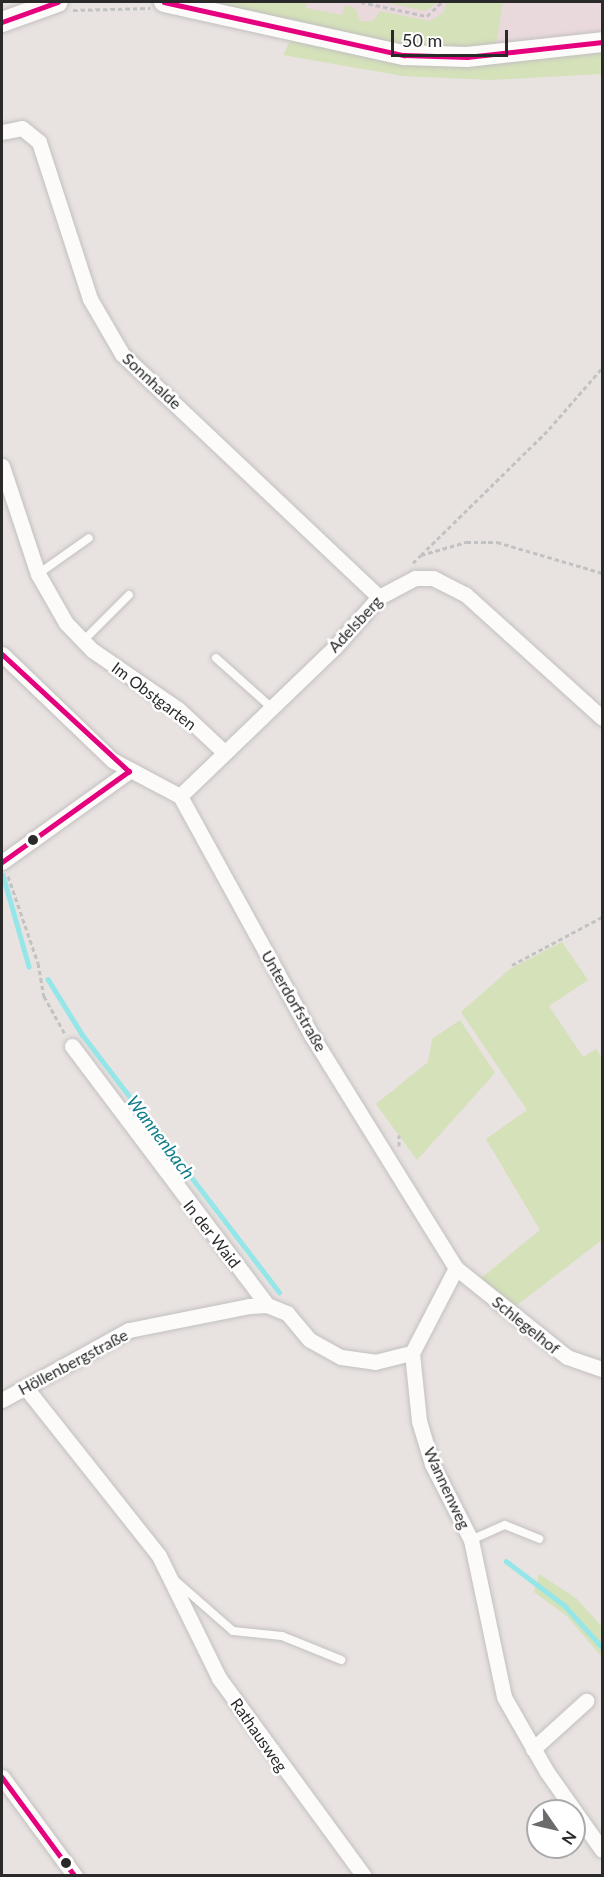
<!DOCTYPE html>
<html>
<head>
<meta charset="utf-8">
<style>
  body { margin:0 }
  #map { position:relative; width:604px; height:1877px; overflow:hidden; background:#e8e2e0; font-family:Lato,sans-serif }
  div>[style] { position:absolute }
  .medical>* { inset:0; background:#ead9dc }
  .green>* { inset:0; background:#d4e1b9 }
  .stream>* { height:4.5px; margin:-2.25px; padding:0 2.25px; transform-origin:2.25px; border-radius:2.25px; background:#95e6e8 }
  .path>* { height:3px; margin-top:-1.5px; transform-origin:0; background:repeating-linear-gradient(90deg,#c3c2c2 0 4.5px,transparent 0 7.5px) }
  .roads { filter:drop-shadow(0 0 2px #c2c0c1) drop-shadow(0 0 2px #c2c0c1) }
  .service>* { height:8px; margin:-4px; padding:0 4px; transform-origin:4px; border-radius:4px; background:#fcfbfa }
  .minor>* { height:15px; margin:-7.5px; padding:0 7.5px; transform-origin:7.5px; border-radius:7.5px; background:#fcfbfa }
  .tertiary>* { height:20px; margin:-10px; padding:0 10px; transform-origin:10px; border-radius:10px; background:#fcfbfa }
  .bus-1>* { height:4.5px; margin:-2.25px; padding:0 2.25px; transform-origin:2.25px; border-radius:2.25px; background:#e5007d }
  .dots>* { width:16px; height:16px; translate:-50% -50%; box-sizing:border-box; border:3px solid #fff; border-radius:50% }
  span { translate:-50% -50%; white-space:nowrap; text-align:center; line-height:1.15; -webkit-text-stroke:5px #fff; paint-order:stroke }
  .street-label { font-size:16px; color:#2a2a2a }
  .water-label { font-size:18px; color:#107d8a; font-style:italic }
  .frame { position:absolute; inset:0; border:3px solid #2a2a2a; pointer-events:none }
  .north { position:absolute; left:526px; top:1799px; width:60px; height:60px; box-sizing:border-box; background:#fff; border:2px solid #aaa; border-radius:50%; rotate:124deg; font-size:16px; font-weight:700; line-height:24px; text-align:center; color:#2a2a2a }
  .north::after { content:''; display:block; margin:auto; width:21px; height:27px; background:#6c6a6a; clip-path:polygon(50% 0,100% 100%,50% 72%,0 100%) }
  .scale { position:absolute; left:391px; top:30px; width:117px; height:27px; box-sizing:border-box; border:3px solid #2a2a2a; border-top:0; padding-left:8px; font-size:18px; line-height:21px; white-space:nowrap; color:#2a2a2a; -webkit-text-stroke:4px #fff; paint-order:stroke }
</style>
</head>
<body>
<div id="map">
  <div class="medical">
    <i style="clip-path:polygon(204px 2px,602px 2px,602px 33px,496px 45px)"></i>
  </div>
  <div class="green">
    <i style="clip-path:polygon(208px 2px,307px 2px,306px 8px,342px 15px,345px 5px,355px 8px,360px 21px,373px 21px,380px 11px,430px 21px,443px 13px,447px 2px,503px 2px,496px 45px,602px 33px,602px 74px,490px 80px,403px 76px,283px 55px,298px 26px)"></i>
    <i style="clip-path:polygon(384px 2px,439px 2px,425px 11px)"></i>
    <i style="clip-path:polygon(562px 942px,588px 980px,549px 1006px,583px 1057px,596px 1049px,602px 1058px,602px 1240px,513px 1308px,480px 1279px,540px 1230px,486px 1139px,527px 1110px,461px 1012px,510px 969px)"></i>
    <i style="clip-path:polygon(460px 1020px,495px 1073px,417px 1160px,376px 1104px,428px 1062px,432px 1039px)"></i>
    <i style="clip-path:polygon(539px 1574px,577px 1599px,602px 1627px,602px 1657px,567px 1616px,534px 1592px)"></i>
  </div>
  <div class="stream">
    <i style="left:3px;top:875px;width:95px;rotate:74.1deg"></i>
    <i style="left:48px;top:979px;width:65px;rotate:58.3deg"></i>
    <i style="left:82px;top:1034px;width:325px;rotate:52.6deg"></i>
    <i style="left:506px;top:1561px;width:74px;rotate:37.3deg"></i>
    <i style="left:565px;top:1606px;width:55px;rotate:47.9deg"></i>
  </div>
  <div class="path">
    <i style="left:361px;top:2px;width:67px;rotate:12deg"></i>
    <i style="left:427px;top:16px;width:21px;rotate:-43deg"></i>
    <i style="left:73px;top:10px;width:77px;rotate:-1.5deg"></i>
    <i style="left:421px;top:555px;width:180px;rotate:-44.5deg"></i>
    <i style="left:549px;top:429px;width:81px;rotate:-49deg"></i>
    <i style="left:413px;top:563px;width:11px;rotate:-45deg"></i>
    <i style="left:421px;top:555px;width:47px;rotate:-16.1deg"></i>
    <i style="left:466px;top:542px;width:31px"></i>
    <i style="left:497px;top:542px;width:109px;rotate:16.4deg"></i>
    <i style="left:8px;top:876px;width:92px;rotate:71deg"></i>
    <i style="left:38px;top:963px;width:34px;rotate:80deg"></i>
    <i style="left:44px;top:996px;width:43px;rotate:61.1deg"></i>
    <i style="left:512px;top:965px;width:102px;rotate:-28.1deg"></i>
    <i style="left:399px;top:1146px;width:11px;rotate:-90deg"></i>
  </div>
  <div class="roads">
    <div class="service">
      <i style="left:38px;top:574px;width:62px;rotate:-35.2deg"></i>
      <i style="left:83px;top:641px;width:65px;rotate:-45deg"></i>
      <i style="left:216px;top:658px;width:75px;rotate:41.8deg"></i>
      <i style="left:471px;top:1540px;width:37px;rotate:-24deg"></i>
      <i style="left:505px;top:1525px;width:37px;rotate:22deg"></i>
      <i style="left:177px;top:1582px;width:74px;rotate:41.2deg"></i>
      <i style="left:233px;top:1631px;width:49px;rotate:5.8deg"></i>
      <i style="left:282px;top:1636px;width:64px;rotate:22.1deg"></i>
    </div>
    <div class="minor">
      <i style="left:2px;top:132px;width:20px;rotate:-11deg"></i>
      <i style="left:22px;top:128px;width:22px;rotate:39deg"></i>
      <i style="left:39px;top:142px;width:165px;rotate:72deg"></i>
      <i style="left:90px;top:299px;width:64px;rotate:59.8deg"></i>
      <i style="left:122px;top:354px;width:354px;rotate:43.4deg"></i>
      <i style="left:2px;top:466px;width:114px;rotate:71.6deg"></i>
      <i style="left:38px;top:574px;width:56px;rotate:60.3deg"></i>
      <i style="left:66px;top:623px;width:37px;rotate:46deg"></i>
      <i style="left:92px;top:650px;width:104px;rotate:34.5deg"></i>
      <i style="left:178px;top:709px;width:63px;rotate:43.1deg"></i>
      <i style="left:2px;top:654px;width:153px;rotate:43.9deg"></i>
      <i style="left:112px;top:760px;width:77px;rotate:27.9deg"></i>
      <i style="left:180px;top:796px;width:274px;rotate:61.2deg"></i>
      <i style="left:312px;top:1036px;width:273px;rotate:58.2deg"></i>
      <i style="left:456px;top:1268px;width:142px;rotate:38.7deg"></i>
      <i style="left:567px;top:1357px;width:37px;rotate:19deg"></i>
      <i style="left:180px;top:796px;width:214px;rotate:-43.9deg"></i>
      <i style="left:334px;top:648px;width:68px;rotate:-48.6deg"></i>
      <i style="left:379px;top:597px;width:41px;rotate:-27.8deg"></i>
      <i style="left:415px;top:578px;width:18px"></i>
      <i style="left:433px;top:578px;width:36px;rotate:27deg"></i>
      <i style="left:465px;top:594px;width:185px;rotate:42.1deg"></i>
      <i style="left:2px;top:862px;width:156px;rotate:-35.6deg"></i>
      <i style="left:72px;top:1046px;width:324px;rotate:53deg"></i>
      <i style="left:456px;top:1268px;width:96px;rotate:117.4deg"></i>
      <i style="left:412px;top:1353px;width:68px;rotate:84.1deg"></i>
      <i style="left:419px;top:1421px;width:45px;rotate:73.2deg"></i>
      <i style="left:432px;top:1464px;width:85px;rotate:62.8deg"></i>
      <i style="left:471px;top:1540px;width:160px;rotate:78.1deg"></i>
      <i style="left:504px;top:1697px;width:86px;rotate:60.2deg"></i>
      <i style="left:547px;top:1772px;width:95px;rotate:54.8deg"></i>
      <i style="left:26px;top:1388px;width:214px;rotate:51.6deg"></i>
      <i style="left:159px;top:1556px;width:136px;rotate:63.8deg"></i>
      <i style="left:219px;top:1678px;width:245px;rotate:53.8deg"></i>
      <i style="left:2px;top:1400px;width:145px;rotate:-28.9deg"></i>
      <i style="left:129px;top:1330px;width:122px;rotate:-11.3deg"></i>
      <i style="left:249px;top:1306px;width:18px;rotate:-3deg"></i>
      <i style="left:267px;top:1305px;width:22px;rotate:22deg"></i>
      <i style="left:287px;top:1313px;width:35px;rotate:50deg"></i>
      <i style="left:310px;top:1340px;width:35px;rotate:29deg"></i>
      <i style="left:341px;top:1357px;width:34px;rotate:8deg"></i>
      <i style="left:375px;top:1362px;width:38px;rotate:-14deg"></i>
      <i style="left:533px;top:1749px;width:72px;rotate:-42.2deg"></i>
      <i style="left:2px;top:1777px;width:123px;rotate:53.6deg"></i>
    </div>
    <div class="tertiary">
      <i style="left:164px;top:2px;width:246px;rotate:12.5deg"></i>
      <i style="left:404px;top:55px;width:63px;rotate:1.8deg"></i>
      <i style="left:467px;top:57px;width:136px;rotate:-6.3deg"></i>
      <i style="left:2px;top:22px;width:59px;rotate:-19.7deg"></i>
    </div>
  </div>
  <div class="bus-1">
    <i style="left:164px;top:2px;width:246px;rotate:12.5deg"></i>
    <i style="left:404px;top:55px;width:63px;rotate:1.8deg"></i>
    <i style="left:467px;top:57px;width:136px;rotate:-6.3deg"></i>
    <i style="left:2px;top:22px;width:59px;rotate:-19.7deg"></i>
    <i style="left:2px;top:654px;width:173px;rotate:42.7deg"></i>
    <i style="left:2px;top:862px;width:156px;rotate:-35.6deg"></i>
    <i style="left:2px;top:1777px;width:123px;rotate:53.6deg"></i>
  </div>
  <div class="dots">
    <i style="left:33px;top:840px;background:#2a2a2a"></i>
    <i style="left:66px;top:1863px;background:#2a2a2a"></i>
  </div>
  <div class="street-label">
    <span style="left:152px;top:381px;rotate:43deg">Sonnhalde</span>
    <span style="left:355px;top:624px;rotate:-47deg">Adelsberg</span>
    <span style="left:154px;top:696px;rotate:37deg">Im Obstgarten</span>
    <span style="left:294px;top:1001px;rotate:60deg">Unterdorfstraße</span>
    <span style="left:212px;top:1234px;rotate:52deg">In der Waid</span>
    <span style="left:526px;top:1325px;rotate:39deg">Schlegelhof</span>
    <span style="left:73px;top:1362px;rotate:-28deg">Höllenbergstraße</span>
    <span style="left:447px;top:1488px;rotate:65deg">Wannenweg</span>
    <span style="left:259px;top:1735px;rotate:55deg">Rathausweg</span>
  </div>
  <div class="water-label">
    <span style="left:161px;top:1137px;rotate:53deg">Wannenbach</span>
  </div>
  <div class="frame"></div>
  <div class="north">N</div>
  <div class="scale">50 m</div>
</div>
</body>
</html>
